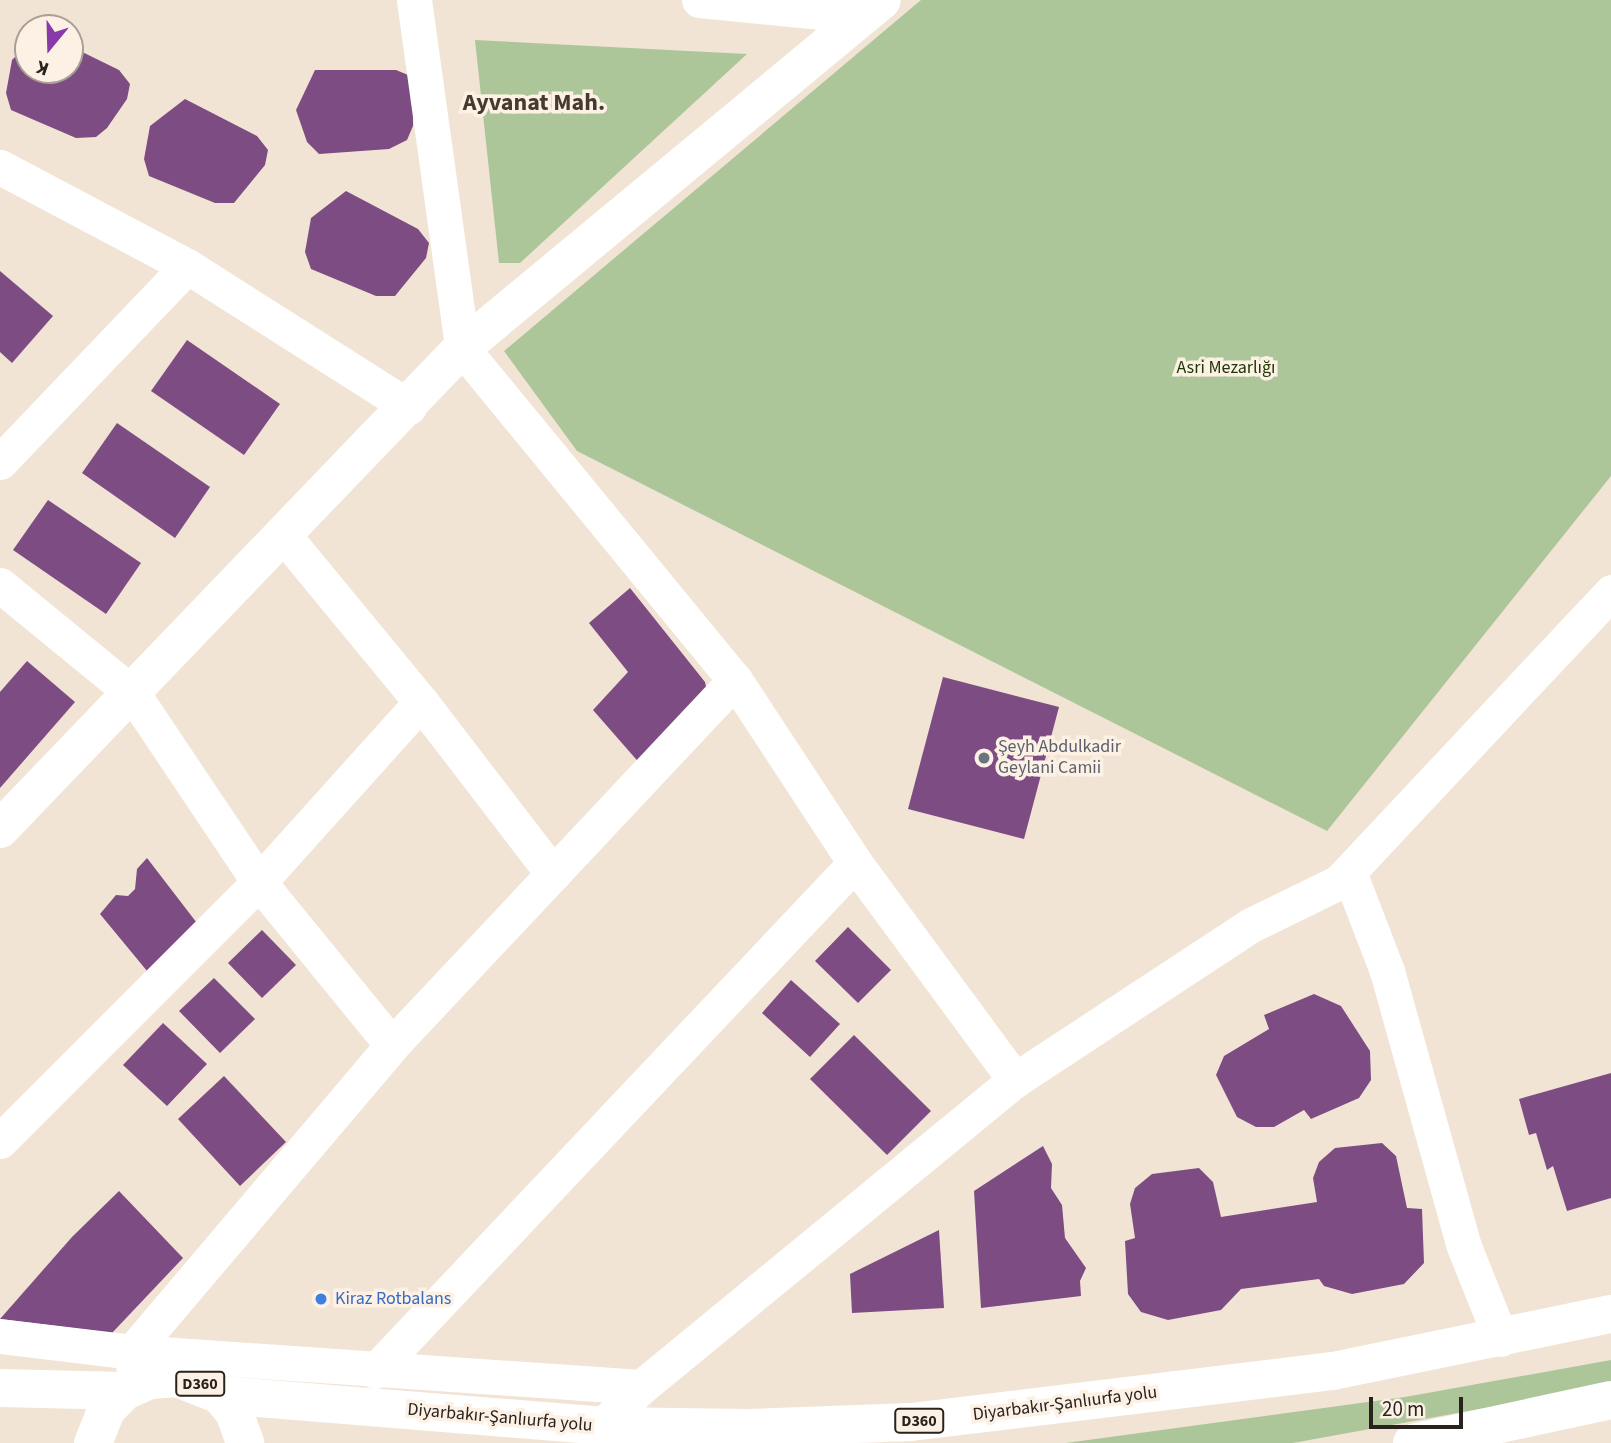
<!DOCTYPE html>
<html>
<head>
<meta charset="utf-8">
<style>
  body { margin:0 }
  #map { position:relative; width:1611px; height:1443px; overflow:hidden; background:#f2e4d4; font-family:"Source Sans 3",sans-serif }
  div>[style] { position:absolute }
  .green>* { inset:0; background:#acc69a }
  .building>* { inset:0; background:#7d4c83 }
  .minor>* { height:35px; margin:-17.5px; padding:0 17.5px; transform-origin:17.5px; border-radius:17.5px; background:#fff }
  .tertiary>* { height:38px; margin:-19px; padding:0 19px; transform-origin:19px; border-radius:19px; background:#fff }
  .trunk>* { height:38px; margin:-19px; padding:0 19px; transform-origin:19px; border-radius:19px; background:#fff }
  .dots>* { width:19px; height:19px; translate:-50% -50%; box-sizing:border-box; border:4px solid #fdf1e5; border-radius:50% }
  span { translate:-50% -50%; white-space:nowrap; text-align:center; line-height:1.15; -webkit-text-stroke:7px #fdf1e5; paint-order:stroke }
  .shield-label span { padding:2px 5px; background:#fdf1e5; border:2px solid; border-radius:5px; -webkit-text-stroke-width:0 }
  .shield-label { font-size:16px; color:#29231d; font-weight:700 }
  .park-label { font-size:18px; color:#203807 }
  .worship-label { font-size:18px; color:#5b616d }
  .left { translate:0 -50%; text-align:left }
  .shop-label { font-size:18px; color:#366cbe }
  .street-label { font-size:18px; color:#29231d }
  .district-label { font-size:24px; color:#463a2e; font-weight:700 }
  .north { position:absolute; left:14px; top:14px; width:70px; height:70px; box-sizing:border-box; background:#fdf1e5; border:2px solid #a89f95; border-radius:50%; rotate:199deg; font-size:19px; font-weight:700; line-height:28px; text-align:center; color:#29231d }
  .north::after { content:''; display:block; margin:auto; width:24px; height:32px; background:#893aaa; clip-path:polygon(50% 0,100% 100%,50% 72%,0 100%) }
  .scale { position:absolute; left:1369px; top:1397px; width:94px; height:32px; box-sizing:border-box; border:4px solid #29231d; border-top:0; padding-left:9px; font-size:21px; line-height:24px; white-space:nowrap; color:#29231d; -webkit-text-stroke:5px #fdf1e5; paint-order:stroke }
</style>
</head>
<body>
<div id="map">
  <div class="green">
    <i style="clip-path:polygon(921px 0,1611px 0,1611px 476px,1327px 831px,577px 451px,504px 351px)"></i>
    <i style="clip-path:polygon(475px 40px,747px 54px,520px 263px,499px 263px)"></i>
    <i style="clip-path:polygon(1611px 1360px,1611px 1385px,1293px 1443px,1066px 1443px,1405px 1397px)"></i>
  </div>
  <div class="building">
    <i style="clip-path:polygon(28px 44px,28px 70px,70px 70px,70px 46px,119px 70px,130px 84px,127px 99px,107px 128px,96px 137px,76px 138px,11px 110px,6px 93px,12px 60px)"></i>
    <i style="clip-path:polygon(315px 70px,396px 70px,413px 77px,413px 126px,407px 140px,389px 149px,319px 154px,307px 142px,296px 110px)"></i>
    <i style="clip-path:polygon(185px 99px,257px 136px,268px 150px,265px 165px,234px 203px,215px 203px,149px 176px,144px 159px,150px 126px)"></i>
    <i style="clip-path:polygon(346px 191px,418px 229px,429px 243px,426px 258px,395px 296px,376px 296px,311px 269px,305px 252px,311px 218px)"></i>
    <i style="clip-path:polygon(0 271px,53px 316px,12px 363px,0 352px)"></i>
    <i style="clip-path:polygon(187px 340px,280px 404px,244px 455px,151px 391px)"></i>
    <i style="clip-path:polygon(117px 423px,210px 487px,175px 538px,82px 473px)"></i>
    <i style="clip-path:polygon(48px 500px,141px 563px,106px 614px,13px 550px)"></i>
    <i style="clip-path:polygon(630px 588px,705px 682px,708px 696px,642px 766px,593px 710px,628px 672px,589px 623px)"></i>
    <i style="clip-path:polygon(27px 661px,75px 702px,0 788px,0 692px)"></i>
    <i style="clip-path:polygon(943px 677px,1059px 707px,1024px 839px,908px 809px)"></i>
    <i style="clip-path:polygon(147px 858px,200px 927px,152px 977px,100px 914px,116px 895px,128px 896px,135px 889px,137px 869px)"></i>
    <i style="clip-path:polygon(848px 927px,891px 970px,858px 1003px,815px 961px)"></i>
    <i style="clip-path:polygon(262px 930px,296px 965px,262px 998px,228px 963px)"></i>
    <i style="clip-path:polygon(214px 978px,255px 1019px,220px 1053px,179px 1011px)"></i>
    <i style="clip-path:polygon(791px 980px,840px 1024px,810px 1057px,762px 1013px)"></i>
    <i style="clip-path:polygon(1314px 994px,1341px 1006px,1370px 1051px,1371px 1080px,1359px 1098px,1311px 1119px,1304px 1110px,1274px 1127px,1256px 1127px,1237px 1117px,1216px 1075px,1224px 1056px,1269px 1029px,1264px 1015px)"></i>
    <i style="clip-path:polygon(163px 1023px,207px 1064px,167px 1106px,123px 1065px)"></i>
    <i style="clip-path:polygon(854px 1035px,931px 1111px,887px 1155px,810px 1079px)"></i>
    <i style="clip-path:polygon(1611px 1073px,1611px 1198px,1567px 1211px,1553px 1166px,1547px 1170px,1536px 1133px,1529px 1135px,1519px 1099px)"></i>
    <i style="clip-path:polygon(224px 1076px,286px 1142px,240px 1186px,178px 1119px)"></i>
    <i style="clip-path:polygon(1382px 1143px,1396px 1156px,1407px 1208px,1422px 1209px,1424px 1263px,1404px 1284px,1352px 1294px,1324px 1286px,1319px 1279px,1241px 1289px,1221px 1310px,1168px 1320px,1141px 1312px,1128px 1294px,1125px 1241px,1135px 1238px,1130px 1204px,1135px 1188px,1152px 1174px,1199px 1168px,1213px 1182px,1221px 1217px,1317px 1202px,1313px 1178px,1319px 1162px,1335px 1148px)"></i>
    <i style="clip-path:polygon(1043px 1146px,1052px 1164px,1051px 1188px,1062px 1205px,1065px 1238px,1086px 1268px,1080px 1281px,1081px 1296px,981px 1308px,974px 1191px)"></i>
    <i style="clip-path:polygon(119px 1191px,183px 1258px,112px 1333px,0 1319px,72px 1237px)"></i>
    <i style="clip-path:polygon(939px 1230px,944px 1308px,852px 1313px,850px 1274px)"></i>
  </div>
  <div class="minor">
    <i style="left:414px;top:0;width:351px;rotate:82.1deg"></i>
    <i style="left:462px;top:348px;width:430px;rotate:50.6deg"></i>
    <i style="left:699px;top:0;width:164px;rotate:5.6deg"></i>
    <i style="left:0;top:167px;width:212px;rotate:27.9deg"></i>
    <i style="left:187px;top:266px;width:263px;rotate:32.4deg"></i>
    <i style="left:0;top:462px;width:271px;rotate:-46.3deg"></i>
    <i style="left:285px;top:537px;width:214px;rotate:50.5deg"></i>
    <i style="left:421px;top:702px;width:217px;rotate:52.5deg"></i>
    <i style="left:0;top:585px;width:172px;rotate:39.3deg"></i>
    <i style="left:133px;top:694px;width:226px;rotate:56.2deg"></i>
    <i style="left:259px;top:882px;width:210px;rotate:50.8deg"></i>
    <i style="left:1349px;top:872px;width:106px;rotate:69deg"></i>
    <i style="left:1387px;top:971px;width:283px;rotate:74.4deg"></i>
    <i style="left:1463px;top:1244px;width:102px;rotate:68.2deg"></i>
    <i style="left:1015px;top:1080px;width:282px;rotate:-33.3deg"></i>
    <i style="left:1251px;top:925px;width:98px;rotate:-26deg"></i>
    <i style="left:1339px;top:882px;width:398px;rotate:-46.8deg"></i>
    <i style="left:0;top:1141px;width:366px;rotate:-45deg"></i>
    <i style="left:259px;top:882px;width:242px;rotate:-48deg"></i>
    <i style="left:0;top:1336px;width:133px;rotate:6.9deg"></i>
    <i style="left:132px;top:1352px;width:510px;rotate:3.93deg"></i>
    <i style="left:375px;top:1371px;width:699px;rotate:-46.62deg"></i>
    <i style="left:855px;top:863px;width:270px;rotate:53.6deg"></i>
    <i style="left:1015px;top:1080px;width:484px;rotate:140.6deg"></i>
    <i style="left:641px;top:1387px;width:55px;rotate:135deg"></i>
    <i style="left:135px;top:1386px;width:34px;rotate:-95deg"></i>
    <i style="left:132px;top:1352px;width:402px;rotate:-49.7deg"></i>
    <i style="left:392px;top:1045px;width:501px;rotate:-46.78deg"></i>
    <i style="left:735px;top:680px;width:219px;rotate:56.7deg"></i>
  </div>
  <div class="tertiary">
    <i style="left:0;top:829px;width:667px;rotate:-46.15deg"></i>
    <i style="left:462px;top:348px;width:545px;rotate:-39.64deg"></i>
  </div>
  <div class="trunk">
    <i style="left:0;top:1388px;width:125px;rotate:1.4deg"></i>
    <i style="left:220px;top:1395px;width:383px;rotate:4.6deg"></i>
    <i style="left:602px;top:1426px;width:146px;rotate:0.8deg"></i>
    <i style="left:748px;top:1428px;width:163px;rotate:-2.1deg"></i>
    <i style="left:911px;top:1422px;width:425px;rotate:-6.9deg"></i>
    <i style="left:1333px;top:1371px;width:284px;rotate:-11.6deg"></i>
    <i style="left:93px;top:1443px;width:35px;rotate:-68deg"></i>
    <i style="left:106px;top:1410px;width:27px;rotate:-45deg"></i>
    <i style="left:125px;top:1391px;width:27px;rotate:-24deg"></i>
    <i style="left:150px;top:1380px;width:27px;rotate:-4deg"></i>
    <i style="left:177px;top:1378px;width:46px;rotate:21.6deg"></i>
    <i style="left:220px;top:1395px;width:22px;rotate:51deg"></i>
    <i style="left:234px;top:1412px;width:33px;rotate:70deg"></i>
    <i style="left:1412px;top:1443px;width:204px;rotate:-12.2deg"></i>
  </div>
  <div class="dots">
    <i style="left:984px;top:758px;background:#6b7280"></i>
    <i style="left:321px;top:1299px;background:#3f7fe0"></i>
  </div>
  <div class="shield-label">
    <span style="left:200px;top:1384px">D360</span>
    <span style="left:919px;top:1421px">D360</span>
  </div>
  <div class="park-label">
    <span style="left:1226px;top:368px">Asri Mezarlığı</span>
  </div>
  <div class="worship-label">
    <span class="left" style="left:998px;top:758px">Şeyh Abdulkadir<br>Geylani Camii</span>
  </div>
  <div class="shop-label">
    <span class="left" style="left:335px;top:1299px">Kiraz Rotbalans</span>
  </div>
  <div class="street-label">
    <span style="left:1065px;top:1404px;rotate:-7deg">Diyarbakır-Şanlıurfa yolu</span>
    <span style="left:500px;top:1418px;rotate:5deg">Diyarbakır-Şanlıurfa yolu</span>
  </div>
  <div class="district-label">
    <span style="left:534px;top:103px">Ayvanat Mah.</span>
  </div>
  <div class="north">K</div>
  <div class="scale">20 m</div>
</div>
</body>
</html>
